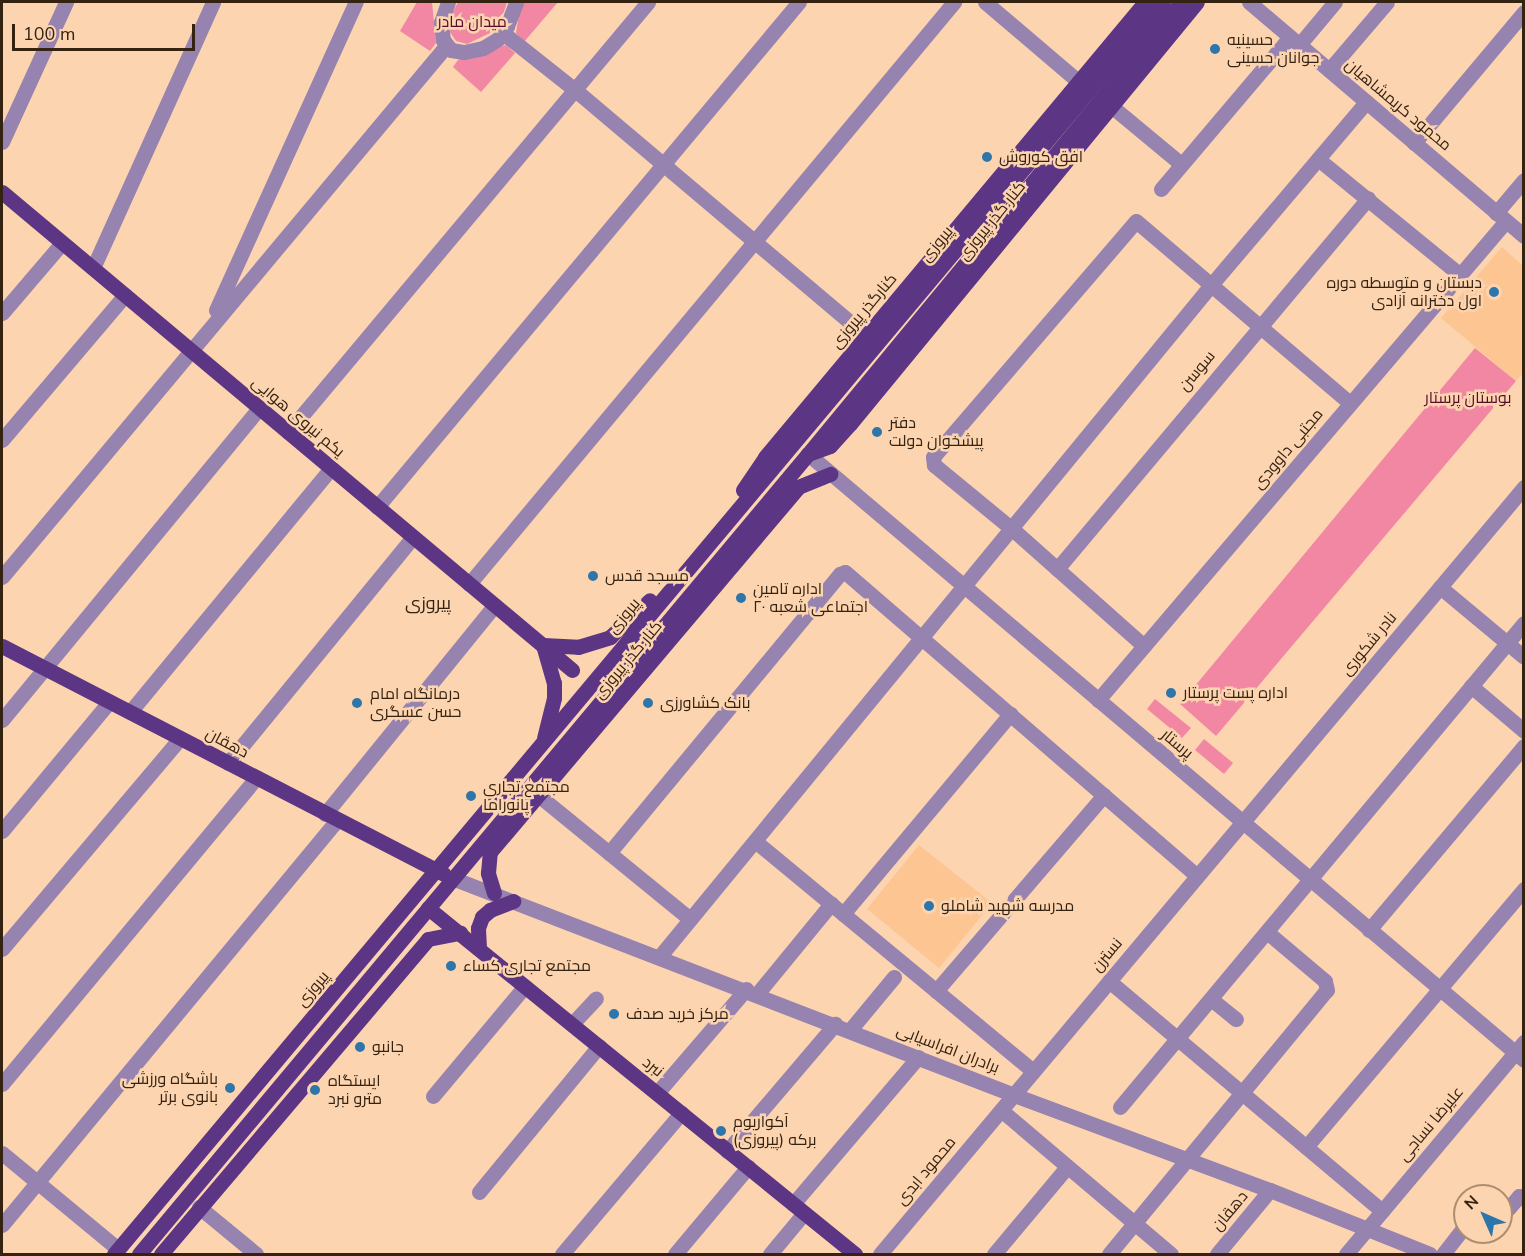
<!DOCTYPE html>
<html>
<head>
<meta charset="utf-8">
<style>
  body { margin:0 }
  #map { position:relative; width:1525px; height:1256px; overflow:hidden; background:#fcd4b0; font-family:"Nunito Sans",Cairo,sans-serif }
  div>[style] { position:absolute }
  .built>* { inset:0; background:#fdc592 }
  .green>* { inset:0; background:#f287a3 }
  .minor>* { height:15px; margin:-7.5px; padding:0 7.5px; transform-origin:7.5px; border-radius:7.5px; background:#9683af }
  .major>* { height:15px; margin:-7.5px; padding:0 7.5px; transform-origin:7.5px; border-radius:7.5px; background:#5c3684 }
  .dots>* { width:16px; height:16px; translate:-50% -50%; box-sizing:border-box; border:3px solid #fcd4b0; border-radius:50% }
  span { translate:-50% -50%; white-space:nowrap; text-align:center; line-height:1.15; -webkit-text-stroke:5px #fcd4b0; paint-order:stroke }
  .park-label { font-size:16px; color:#580c29 }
  .poi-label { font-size:16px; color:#352311 }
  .left { translate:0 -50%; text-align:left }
  .right { translate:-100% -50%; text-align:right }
  .street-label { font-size:16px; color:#352311 }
  .neighbourhood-label { font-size:18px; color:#352311 }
  .frame { position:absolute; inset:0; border:3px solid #352311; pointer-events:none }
  .north { position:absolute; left:1453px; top:1184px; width:60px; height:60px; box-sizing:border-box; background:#fcd4b0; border:2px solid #ac8d70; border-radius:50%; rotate:315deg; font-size:16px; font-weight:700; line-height:24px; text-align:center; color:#352311 }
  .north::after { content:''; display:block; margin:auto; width:21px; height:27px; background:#2e76aa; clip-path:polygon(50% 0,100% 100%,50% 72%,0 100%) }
  .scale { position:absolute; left:12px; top:24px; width:183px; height:27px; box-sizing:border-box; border:3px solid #352311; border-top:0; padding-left:8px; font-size:18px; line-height:21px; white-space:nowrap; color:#352311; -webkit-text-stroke:4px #fcd4b0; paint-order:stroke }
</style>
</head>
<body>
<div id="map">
  <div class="built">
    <i style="clip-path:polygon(1502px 247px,1523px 266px,1523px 373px,1516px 381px,1441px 318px)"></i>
    <i style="clip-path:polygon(919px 845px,992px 903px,939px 968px,867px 909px)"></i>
  </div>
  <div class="green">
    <i style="clip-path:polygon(417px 2px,432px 2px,436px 43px,430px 51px,400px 31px)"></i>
    <i style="clip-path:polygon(458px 2px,507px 2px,502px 18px,490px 33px,467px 44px,456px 41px,450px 32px,451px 16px)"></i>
    <i style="clip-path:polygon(521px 2px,558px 2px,524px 42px,516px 33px)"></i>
    <i style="clip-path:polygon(506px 45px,515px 53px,481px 92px,453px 67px,458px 60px)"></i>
    <i style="clip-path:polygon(1475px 348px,1516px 381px,1216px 736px,1180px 704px)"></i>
    <i style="clip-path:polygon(1155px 699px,1191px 728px,1182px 738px,1147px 709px)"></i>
    <i style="clip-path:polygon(1204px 739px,1233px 763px,1224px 774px,1195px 750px)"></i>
  </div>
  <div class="minor">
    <i style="left:448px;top:2px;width:21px;rotate:109deg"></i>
    <i style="left:441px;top:22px;width:18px;rotate:84deg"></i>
    <i style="left:443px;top:40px;width:13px;rotate:51deg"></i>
    <i style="left:451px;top:50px;width:13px;rotate:9deg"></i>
    <i style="left:464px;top:52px;width:19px;rotate:-12deg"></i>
    <i style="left:483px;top:48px;width:17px;rotate:-31deg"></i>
    <i style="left:498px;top:39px;width:16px;rotate:-55deg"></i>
    <i style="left:507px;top:26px;width:26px;rotate:-69deg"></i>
    <i style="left:985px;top:2px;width:123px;rotate:40.4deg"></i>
    <i style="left:1249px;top:2px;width:361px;rotate:40.4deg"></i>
    <i style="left:503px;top:33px;width:90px;rotate:38.3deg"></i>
    <i style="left:574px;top:89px;width:382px;rotate:40.2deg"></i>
    <i style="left:1299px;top:45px;width:56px;rotate:-50.1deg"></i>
    <i style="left:1329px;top:70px;width:89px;rotate:-49.5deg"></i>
    <i style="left:1110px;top:105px;width:92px;rotate:39.7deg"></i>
    <i style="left:2px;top:142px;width:154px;rotate:-65.4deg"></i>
    <i style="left:1414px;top:143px;width:171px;rotate:-50deg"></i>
    <i style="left:1318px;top:159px;width:183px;rotate:39.2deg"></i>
    <i style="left:1161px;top:189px;width:199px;rotate:-49.7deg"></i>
    <i style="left:1496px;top:213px;width:43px;rotate:-49.7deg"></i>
    <i style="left:93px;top:268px;width:292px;rotate:-65.7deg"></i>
    <i style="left:216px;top:310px;width:338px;rotate:-65.6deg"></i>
    <i style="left:2px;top:313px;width:92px;rotate:-49.4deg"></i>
    <i style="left:288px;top:432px;width:561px;rotate:-50.06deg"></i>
    <i style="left:2px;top:440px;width:190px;rotate:-49.7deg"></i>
    <i style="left:808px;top:454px;width:938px;rotate:40.24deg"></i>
    <i style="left:377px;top:507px;width:658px;rotate:-50.12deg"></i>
    <i style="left:1057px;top:569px;width:484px;rotate:-50deg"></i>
    <i style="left:2px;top:577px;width:692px;rotate:-50.1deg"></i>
    <i style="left:469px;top:584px;width:758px;rotate:-50.19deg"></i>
    <i style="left:1440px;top:587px;width:109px;rotate:39.8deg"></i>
    <i style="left:1144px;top:646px;width:176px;rotate:-138.4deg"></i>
    <i style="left:1012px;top:529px;width:101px;rotate:-140.6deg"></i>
    <i style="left:934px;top:465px;width:8px;rotate:-97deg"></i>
    <i style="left:933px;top:457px;width:311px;rotate:-49.3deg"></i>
    <i style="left:1136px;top:221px;width:281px;rotate:40.4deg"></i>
    <i style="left:1471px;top:686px;width:70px;rotate:40.3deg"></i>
    <i style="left:1098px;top:700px;width:629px;rotate:-49.58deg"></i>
    <i style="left:130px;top:712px;width:316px;rotate:-50.5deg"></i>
    <i style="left:2px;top:720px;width:404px;rotate:-50.5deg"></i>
    <i style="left:228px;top:763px;width:292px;rotate:-50.7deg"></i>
    <i style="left:538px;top:795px;width:196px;rotate:39.2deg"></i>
    <i style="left:325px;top:814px;width:269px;rotate:-50.9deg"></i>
    <i style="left:2px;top:831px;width:168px;rotate:-50.3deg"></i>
    <i style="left:755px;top:841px;width:361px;rotate:39.6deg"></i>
    <i style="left:609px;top:853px;width:362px;rotate:-50.4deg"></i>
    <i style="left:840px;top:574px;width:5px;rotate:-22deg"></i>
    <i style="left:845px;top:572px;width:465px;rotate:40.8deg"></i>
    <i style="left:452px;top:878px;width:602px;rotate:21.11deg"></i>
    <i style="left:1014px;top:1095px;width:273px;rotate:20.4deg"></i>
    <i style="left:1270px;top:1190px;width:172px;rotate:21.8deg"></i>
    <i style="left:843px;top:914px;width:261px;rotate:-50.1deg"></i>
    <i style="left:1369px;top:930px;width:241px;rotate:-49.9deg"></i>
    <i style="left:2px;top:949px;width:276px;rotate:-49.8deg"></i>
    <i style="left:660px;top:956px;width:868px;rotate:-50.61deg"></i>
    <i style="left:1211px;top:285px;width:240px;rotate:-49.7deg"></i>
    <i style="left:1109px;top:981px;width:357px;rotate:40.1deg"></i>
    <i style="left:936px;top:991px;width:258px;rotate:-49.4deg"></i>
    <i style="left:757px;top:994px;width:117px;rotate:-50.6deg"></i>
    <i style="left:1211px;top:999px;width:32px;rotate:39deg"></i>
    <i style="left:572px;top:1024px;width:35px;rotate:-47deg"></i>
    <i style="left:850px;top:1030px;width:69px;rotate:-50.3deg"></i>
    <i style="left:2px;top:1084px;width:398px;rotate:-50.3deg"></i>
    <i style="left:657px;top:1093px;width:137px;rotate:-49.4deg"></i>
    <i style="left:433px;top:1096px;width:143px;rotate:-50.1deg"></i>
    <i style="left:1120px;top:1107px;width:630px;rotate:-50.15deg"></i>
    <i style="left:1001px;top:1110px;width:223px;rotate:40.3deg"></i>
    <i style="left:1306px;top:1147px;width:338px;rotate:-49.8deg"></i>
    <i style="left:727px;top:1151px;width:167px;rotate:-49.6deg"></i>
    <i style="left:2px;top:1153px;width:151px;rotate:39.6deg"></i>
    <i style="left:479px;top:1192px;width:189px;rotate:-50.6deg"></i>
    <i style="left:793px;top:1204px;width:193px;rotate:-49.6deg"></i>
    <i style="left:199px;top:1207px;width:74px;rotate:39.5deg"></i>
    <i style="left:1508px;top:1209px;width:17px;rotate:-50deg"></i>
    <i style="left:1519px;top:1196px;width:6px;rotate:31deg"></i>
    <i style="left:2px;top:1225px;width:526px;rotate:-50.4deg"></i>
    <i style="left:562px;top:1254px;width:185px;rotate:-49.8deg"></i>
    <i style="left:675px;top:1254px;width:114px;rotate:-50deg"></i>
    <i style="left:770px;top:1254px;width:53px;rotate:-50.3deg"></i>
    <i style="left:880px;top:1254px;width:1002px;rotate:-49.98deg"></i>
    <i style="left:994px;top:1254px;width:114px;rotate:-50deg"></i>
    <i style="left:1109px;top:1254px;width:342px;rotate:-50.5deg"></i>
    <i style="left:1327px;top:990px;width:9px;rotate:-103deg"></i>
    <i style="left:1325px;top:981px;width:76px;rotate:-139.8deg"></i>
    <i style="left:1217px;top:1254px;width:83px;rotate:-50.4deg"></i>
    <i style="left:1346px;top:1254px;width:277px;rotate:-50deg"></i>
    <i style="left:1443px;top:1254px;width:36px;rotate:-52deg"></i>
  </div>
  <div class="major">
    <i style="left:2px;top:192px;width:744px;rotate:39.98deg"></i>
    <i style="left:808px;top:454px;width:23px;rotate:-20deg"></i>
    <i style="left:830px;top:446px;width:30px;rotate:-48deg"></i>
    <i style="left:850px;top:424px;width:546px;rotate:-50.57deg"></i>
    <i style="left:743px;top:490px;width:40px;rotate:-56deg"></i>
    <i style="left:765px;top:457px;width:593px;rotate:-50.13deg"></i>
    <i style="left:543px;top:645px;width:35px;rotate:3deg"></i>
    <i style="left:578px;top:647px;width:34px;rotate:-17deg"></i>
    <i style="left:610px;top:637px;width:54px;rotate:-42.8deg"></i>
    <i style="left:543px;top:645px;width:40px;rotate:74deg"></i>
    <i style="left:554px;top:683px;width:15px;rotate:90deg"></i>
    <i style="left:554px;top:698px;width:41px;rotate:104deg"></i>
    <i style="left:2px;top:646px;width:497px;rotate:27.3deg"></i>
    <i style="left:494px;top:893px;width:21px;rotate:-107deg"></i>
    <i style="left:488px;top:873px;width:21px;rotate:-85deg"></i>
    <i style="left:490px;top:852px;width:478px;rotate:-49.8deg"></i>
    <i style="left:798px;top:487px;width:35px;rotate:-22deg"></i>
    <i style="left:428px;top:908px;width:550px;rotate:39.02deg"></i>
    <i style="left:479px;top:948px;width:20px;rotate:-93deg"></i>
    <i style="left:478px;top:928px;width:12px;rotate:-70deg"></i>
    <i style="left:482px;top:917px;width:11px;rotate:-41deg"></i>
    <i style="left:490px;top:910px;width:25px;rotate:-21deg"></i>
    <i style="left:114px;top:1254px;width:1633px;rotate:-50.04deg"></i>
    <i style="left:139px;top:1254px;width:1043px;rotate:-50.1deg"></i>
    <i style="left:808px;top:454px;width:586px;rotate:-50.47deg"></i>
    <i style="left:161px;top:1254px;width:413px;rotate:-49.7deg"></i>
    <i style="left:428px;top:939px;width:33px;rotate:-11deg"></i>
  </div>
  <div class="dots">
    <i style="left:1215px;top:49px;background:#2e76aa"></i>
    <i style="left:987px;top:157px;background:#2e76aa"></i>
    <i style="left:1494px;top:292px;background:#2e76aa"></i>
    <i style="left:877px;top:432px;background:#2e76aa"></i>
    <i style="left:593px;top:576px;background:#2e76aa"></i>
    <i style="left:741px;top:598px;background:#2e76aa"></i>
    <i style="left:1171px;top:693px;background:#2e76aa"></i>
    <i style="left:357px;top:703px;background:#2e76aa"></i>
    <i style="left:648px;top:703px;background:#2e76aa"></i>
    <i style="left:471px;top:796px;background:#2e76aa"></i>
    <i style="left:929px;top:906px;background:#2e76aa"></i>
    <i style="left:451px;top:966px;background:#2e76aa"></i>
    <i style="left:614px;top:1014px;background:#2e76aa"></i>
    <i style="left:360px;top:1047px;background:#2e76aa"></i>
    <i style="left:230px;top:1088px;background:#2e76aa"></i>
    <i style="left:315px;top:1090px;background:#2e76aa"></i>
    <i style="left:721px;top:1131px;background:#2e76aa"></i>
  </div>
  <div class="park-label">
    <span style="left:472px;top:22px">میدان مادر</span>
    <span style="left:1468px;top:398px">بوستان پرستار</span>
  </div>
  <div class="poi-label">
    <span class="left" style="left:1227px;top:49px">حسینیه<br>جوانان حسینی</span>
    <span class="left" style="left:999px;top:157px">افق کوروش</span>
    <span class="right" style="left:1482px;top:292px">دبستان و متوسطه دوره<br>اول دخترانه آزادی</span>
    <span class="left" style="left:889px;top:432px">دفتر<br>پیشخوان دولت</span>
    <span class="left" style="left:605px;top:576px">مسجد قدس</span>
    <span class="left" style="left:753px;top:598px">اداره تامین<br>اجتماعی شعبه ۲۰</span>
    <span class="left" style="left:1183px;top:693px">اداره پست پرستار</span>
    <span class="left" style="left:370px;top:703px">درمانگاه امام<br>حسن عسگری</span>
    <span class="left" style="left:660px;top:703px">بانک کشاورزی</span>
    <span class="left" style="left:483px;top:796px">مجتمع تجاری<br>پانوراما</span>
    <span class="left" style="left:941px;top:906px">مدرسه شهید شاملو</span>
    <span class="left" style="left:463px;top:966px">مجتمع تجاری کساء</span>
    <span class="left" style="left:626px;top:1014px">مرکز خرید صدف</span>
    <span class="left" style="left:372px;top:1047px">جانبو</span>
    <span class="right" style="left:218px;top:1088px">باشگاه ورزشی<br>بانوی برتر</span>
    <span class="left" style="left:328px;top:1090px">ایستگاه<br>مترو نبرد</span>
    <span class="left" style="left:733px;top:1131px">آکواریوم<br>برکه (پیروزی)</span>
  </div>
  <div class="street-label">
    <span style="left:1398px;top:105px;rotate:40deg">محمود کریمشاهیان</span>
    <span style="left:992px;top:221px;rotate:-51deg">کنار گذر پیروزی</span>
    <span style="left:937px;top:244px;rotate:-50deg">پیروزی</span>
    <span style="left:864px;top:311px;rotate:-50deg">کنارگذر پیروزی</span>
    <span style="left:1197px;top:371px;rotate:-50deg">سوسن</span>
    <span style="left:298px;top:417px;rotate:40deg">یکم نیروی هوایی</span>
    <span style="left:1288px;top:449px;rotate:-50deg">مجتبی داوودی</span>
    <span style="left:624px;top:616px;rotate:-50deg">پیروزی</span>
    <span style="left:1369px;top:644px;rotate:-50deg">نادر شکوری</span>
    <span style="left:628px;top:660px;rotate:-50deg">کنار گذر پیروزی</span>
    <span style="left:227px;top:743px;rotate:28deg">دهقان</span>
    <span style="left:1177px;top:744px;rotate:40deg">پرستار</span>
    <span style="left:1107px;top:955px;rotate:-50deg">نسترن</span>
    <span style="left:313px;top:989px;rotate:-50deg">پیروزی</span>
    <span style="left:948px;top:1049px;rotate:21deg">برادران افراسیابی</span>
    <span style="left:653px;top:1067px;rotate:39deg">نبرد</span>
    <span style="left:1431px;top:1124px;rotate:-50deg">علیرضا نساجی</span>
    <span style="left:926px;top:1171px;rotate:-50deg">محمود ابدی</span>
    <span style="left:1230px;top:1211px;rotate:-50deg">دهقان</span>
  </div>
  <div class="neighbourhood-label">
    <span style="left:428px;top:603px">پیروزی</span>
  </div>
  <div class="frame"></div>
  <div class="north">N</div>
  <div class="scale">100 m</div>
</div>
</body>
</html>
